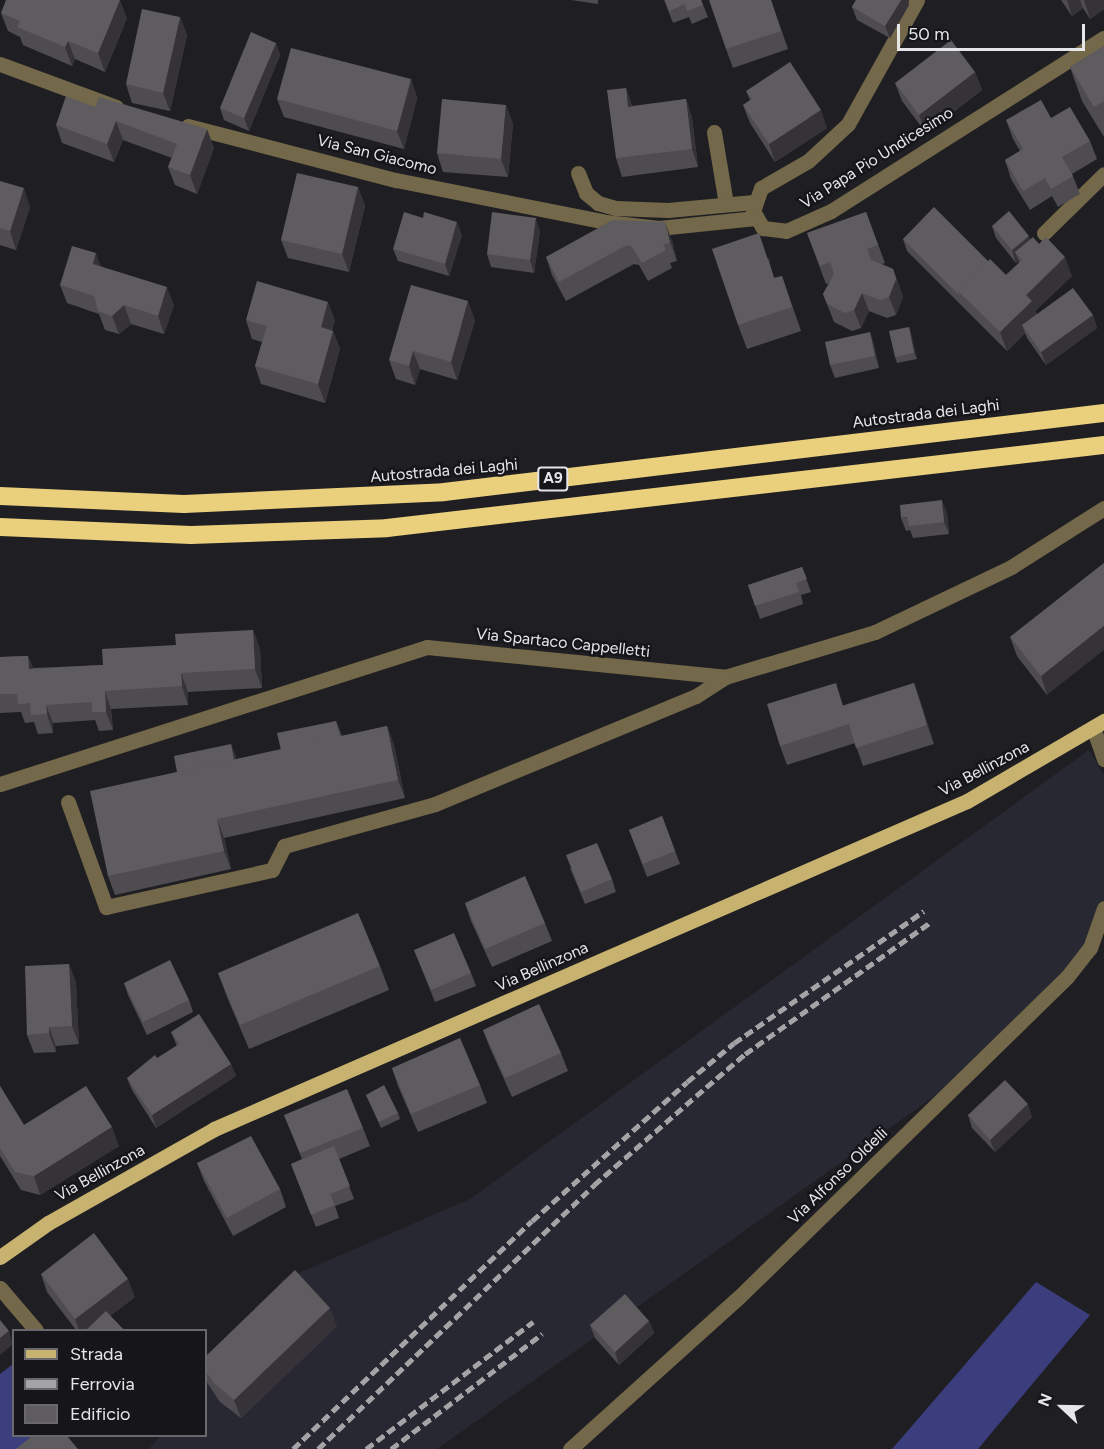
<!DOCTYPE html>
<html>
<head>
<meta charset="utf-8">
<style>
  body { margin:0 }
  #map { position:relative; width:1104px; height:1449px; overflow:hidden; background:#1f1f23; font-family:Figtree,sans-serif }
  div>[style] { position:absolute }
  .built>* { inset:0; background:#272831 }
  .green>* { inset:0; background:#3c3f7b }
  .forest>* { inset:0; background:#3b3d7d }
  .minor>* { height:15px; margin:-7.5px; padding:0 7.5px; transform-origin:7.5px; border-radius:7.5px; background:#736849 }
  .major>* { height:15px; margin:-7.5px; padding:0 7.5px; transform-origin:7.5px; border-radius:7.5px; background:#c8b26f }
  .highway>* { height:18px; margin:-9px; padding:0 9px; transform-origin:9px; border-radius:9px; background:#eacf7d }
  .rail>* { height:4.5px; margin-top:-2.25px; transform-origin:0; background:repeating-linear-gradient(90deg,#a4a4a7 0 9px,transparent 0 13.5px) }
  .wall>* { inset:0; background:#4e4c50 }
  .shaded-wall>* { inset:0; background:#353337 }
  .building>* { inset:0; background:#5f5c60 }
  span { translate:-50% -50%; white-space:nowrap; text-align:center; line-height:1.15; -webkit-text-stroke:5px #16161a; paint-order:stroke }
  .shield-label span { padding:2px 4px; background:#16161a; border:2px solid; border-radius:4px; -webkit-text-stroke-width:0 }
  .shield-label { font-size:15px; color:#e6e6e9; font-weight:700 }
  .street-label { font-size:16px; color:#e6e6e9 }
  .legend { position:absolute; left:12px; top:1329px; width:195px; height:108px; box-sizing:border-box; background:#16161a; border:2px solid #69696d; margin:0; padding:8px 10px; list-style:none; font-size:18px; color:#e6e6e9 }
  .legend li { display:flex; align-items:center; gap:12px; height:30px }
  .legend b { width:30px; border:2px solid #69696d }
  .north { position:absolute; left:1032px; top:1377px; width:60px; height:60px; -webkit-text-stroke:4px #16161a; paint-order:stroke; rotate:292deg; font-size:16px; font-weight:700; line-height:24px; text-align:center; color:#e6e6e9 }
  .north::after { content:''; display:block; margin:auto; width:21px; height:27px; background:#e6e6e9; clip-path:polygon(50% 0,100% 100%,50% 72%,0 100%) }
  .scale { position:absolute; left:897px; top:24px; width:188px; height:27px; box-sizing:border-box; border:3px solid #e6e6e9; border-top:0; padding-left:8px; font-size:18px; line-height:21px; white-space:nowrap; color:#e6e6e9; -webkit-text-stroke:4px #16161a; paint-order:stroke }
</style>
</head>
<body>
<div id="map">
  <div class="built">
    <i style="clip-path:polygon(1089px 750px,1104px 775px,1104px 908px,1090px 948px,970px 1071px,437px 1449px,149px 1449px,160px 1436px,206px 1436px,206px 1378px,283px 1280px,470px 1199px)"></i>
  </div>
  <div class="green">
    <i style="clip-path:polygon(13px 1364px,14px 1436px,56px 1436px,38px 1449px,0 1449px,0 1374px)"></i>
  </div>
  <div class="forest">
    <i style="clip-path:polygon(1036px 1282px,1090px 1315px,978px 1449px,892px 1449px)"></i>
  </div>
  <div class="minor">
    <i style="left:917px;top:0;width:142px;rotate:119.1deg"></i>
    <i style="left:848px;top:124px;width:54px;rotate:137.2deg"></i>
    <i style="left:808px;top:161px;width:54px;rotate:150.1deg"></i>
    <i style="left:761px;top:188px;width:24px;rotate:109deg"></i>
    <i style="left:753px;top:211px;width:20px;rotate:60deg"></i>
    <i style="left:763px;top:228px;width:23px;rotate:7deg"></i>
    <i style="left:786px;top:231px;width:49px;rotate:-24deg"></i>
    <i style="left:831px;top:211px;width:323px;rotate:-32.4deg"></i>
    <i style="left:0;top:64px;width:124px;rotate:20.3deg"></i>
    <i style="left:188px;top:126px;width:215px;rotate:14.6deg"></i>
    <i style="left:396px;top:180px;width:214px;rotate:11.3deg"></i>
    <i style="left:606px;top:222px;width:53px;rotate:6.5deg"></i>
    <i style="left:659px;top:228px;width:97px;rotate:-5.9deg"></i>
    <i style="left:714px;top:132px;width:73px;rotate:80.5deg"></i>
    <i style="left:578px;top:173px;width:22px;rotate:68deg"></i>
    <i style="left:586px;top:193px;width:16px;rotate:40deg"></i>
    <i style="left:598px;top:203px;width:19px;rotate:16deg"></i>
    <i style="left:616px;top:208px;width:52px;rotate:2.2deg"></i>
    <i style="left:668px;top:210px;width:86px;rotate:-5.3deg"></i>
    <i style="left:1044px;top:233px;width:84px;rotate:-44.5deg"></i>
    <i style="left:1094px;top:730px;width:31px;rotate:71deg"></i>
    <i style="left:0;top:784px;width:448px;rotate:-17.8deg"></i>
    <i style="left:427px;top:647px;width:300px;rotate:5.7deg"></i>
    <i style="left:725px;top:677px;width:157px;rotate:-16.7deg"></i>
    <i style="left:875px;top:632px;width:151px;rotate:-25.5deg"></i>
    <i style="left:1011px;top:567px;width:110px;rotate:-32.4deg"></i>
    <i style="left:68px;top:802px;width:112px;rotate:70.1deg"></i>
    <i style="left:106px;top:907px;width:170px;rotate:-12.6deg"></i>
    <i style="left:272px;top:870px;width:27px;rotate:-63deg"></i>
    <i style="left:284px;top:846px;width:157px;rotate:-15.5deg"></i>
    <i style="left:435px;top:804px;width:282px;rotate:-22.5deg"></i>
    <i style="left:696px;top:696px;width:35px;rotate:-33deg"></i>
    <i style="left:0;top:1288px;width:55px;rotate:49.4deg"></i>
    <i style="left:570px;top:1449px;width:227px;rotate:-42deg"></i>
    <i style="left:739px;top:1297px;width:458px;rotate:-44.3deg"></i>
    <i style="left:1067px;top:977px;width:37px;rotate:-52deg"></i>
    <i style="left:1090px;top:948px;width:42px;rotate:-70.7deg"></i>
  </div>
  <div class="major">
    <i style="left:0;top:1257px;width:59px;rotate:-35.3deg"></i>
    <i style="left:48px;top:1223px;width:191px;rotate:-29.5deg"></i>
    <i style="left:214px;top:1129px;width:821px;rotate:-23.54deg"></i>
    <i style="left:967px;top:801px;width:159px;rotate:-30.3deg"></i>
  </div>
  <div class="highway">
    <i style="left:0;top:496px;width:184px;rotate:2.5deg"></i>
    <i style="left:184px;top:504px;width:260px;rotate:-2.6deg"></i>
    <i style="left:444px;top:492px;width:665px;rotate:-6.83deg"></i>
    <i style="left:0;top:527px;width:191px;rotate:2.4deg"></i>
    <i style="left:191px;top:535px;width:196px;rotate:-2deg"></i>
    <i style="left:387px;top:528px;width:722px;rotate:-6.6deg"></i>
  </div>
  <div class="rail">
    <i style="left:293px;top:1449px;width:330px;rotate:-43.7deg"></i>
    <i style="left:532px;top:1221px;width:208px;rotate:-41.9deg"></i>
    <i style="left:687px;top:1082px;width:61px;rotate:-39.7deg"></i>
    <i style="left:734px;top:1043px;width:231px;rotate:-34.8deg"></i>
    <i style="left:318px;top:1449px;width:382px;rotate:-43.7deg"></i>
    <i style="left:594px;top:1185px;width:135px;rotate:-41.1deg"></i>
    <i style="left:696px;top:1096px;width:65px;rotate:-40.6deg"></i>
    <i style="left:745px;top:1054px;width:228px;rotate:-35.4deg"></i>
    <i style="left:366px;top:1449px;width:210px;rotate:-37.3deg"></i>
    <i style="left:391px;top:1449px;width:190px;rotate:-37.3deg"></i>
  </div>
  <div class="wall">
    <i style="clip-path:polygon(571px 0,598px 0,598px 4px)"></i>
    <i style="clip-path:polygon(664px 0,701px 0,708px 17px,692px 24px,689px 17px,673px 23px)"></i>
    <i style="clip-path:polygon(771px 0,788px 49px,733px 68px,726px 49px)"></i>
    <i style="clip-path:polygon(856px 0,908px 0,909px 5px,890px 38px,857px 20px,852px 7px)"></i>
    <i style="clip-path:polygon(1061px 0,1104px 0,1104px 9px,1090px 19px,1083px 8px,1072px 16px)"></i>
    <i style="clip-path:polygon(1px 13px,127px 18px,105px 72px,75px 59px,72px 66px,23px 45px,20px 37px,8px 31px)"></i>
    <i style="clip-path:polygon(180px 17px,187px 35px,170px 111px,132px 103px,126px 84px)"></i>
    <i style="clip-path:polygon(276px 43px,280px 55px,249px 131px,224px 120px,220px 108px)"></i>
    <i style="clip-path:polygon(1104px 46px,1104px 137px,1082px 101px,1070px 67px)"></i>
    <i style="clip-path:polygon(975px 72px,982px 90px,926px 133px,902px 101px,895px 83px)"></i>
    <i style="clip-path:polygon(411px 79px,417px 98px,404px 149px,284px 117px,277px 99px)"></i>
    <i style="clip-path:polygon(626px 88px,632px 106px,686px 99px,692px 118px,698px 167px,622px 177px,616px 158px)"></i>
    <i style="clip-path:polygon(746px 91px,827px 128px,775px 162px,750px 123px,743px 105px,750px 100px)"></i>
    <i style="clip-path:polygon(95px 107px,214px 148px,197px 194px,175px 185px,168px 167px,172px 158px,123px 140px,114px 162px,62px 143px,56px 125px)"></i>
    <i style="clip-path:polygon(1051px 118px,1090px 141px,1097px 159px,1072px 174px,1080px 194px,1058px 207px,1052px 196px,1030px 210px,1011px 179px,1005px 160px,1020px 151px,1013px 139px,1006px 120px)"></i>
    <i style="clip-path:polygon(513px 123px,508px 177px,443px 172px,437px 153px)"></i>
    <i style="clip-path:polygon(0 181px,30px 207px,16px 250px,0 245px)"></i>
    <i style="clip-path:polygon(358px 187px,365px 206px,349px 272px,288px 258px,281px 240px)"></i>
    <i style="clip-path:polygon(866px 212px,885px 263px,882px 264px,893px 269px,903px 297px,896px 315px,887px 318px,869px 311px,861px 328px,852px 331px,834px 322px,823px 294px,829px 283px,826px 284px,807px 233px)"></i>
    <i style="clip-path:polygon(613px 220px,672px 241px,677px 261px,670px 263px,672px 268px,648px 281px,639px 265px,634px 264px,566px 301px,552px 275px,546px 257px)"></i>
    <i style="clip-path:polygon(992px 226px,1030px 239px,1039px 244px,1072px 276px,1035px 311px,1037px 314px,1093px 315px,1097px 328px,1046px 365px,1027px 338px,1025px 333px,1007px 351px,907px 251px,903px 239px,988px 261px,1006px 275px,1019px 263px,1019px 261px,1016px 263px,996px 238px)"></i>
    <i style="clip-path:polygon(540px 231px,534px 273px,491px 267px,487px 254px)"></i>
    <i style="clip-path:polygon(462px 235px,449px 276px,398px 261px,393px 249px)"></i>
    <i style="clip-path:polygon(768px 257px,774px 278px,782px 276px,801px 331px,747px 349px,738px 325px)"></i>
    <i style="clip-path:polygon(100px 266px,174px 305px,164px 334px,131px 324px,119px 334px,105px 330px,99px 314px,67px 303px,60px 285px)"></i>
    <i style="clip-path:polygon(246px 320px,335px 320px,332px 331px,333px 331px,340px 349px,325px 403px,261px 384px,255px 366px,262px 342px,252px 339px)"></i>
    <i style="clip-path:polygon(475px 320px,457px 380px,420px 369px,415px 385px,396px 379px,389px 360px)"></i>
    <i style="clip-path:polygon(909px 327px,917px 359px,897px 363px,895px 357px)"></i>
    <i style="clip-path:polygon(870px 332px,874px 345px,879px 368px,835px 378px,830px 365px)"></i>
    <i style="clip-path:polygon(947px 513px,949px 534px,913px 538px,910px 530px,906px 531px,901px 518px)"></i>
    <i style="clip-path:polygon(1104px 563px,1047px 695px,1017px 656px,1010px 637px)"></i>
    <i style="clip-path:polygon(802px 567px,811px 592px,801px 595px,803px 604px,760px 619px,748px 585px)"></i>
    <i style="clip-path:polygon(253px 630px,260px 649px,262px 688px,188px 692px,188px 705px,111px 709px,113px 730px,99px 731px,95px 720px,53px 723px,53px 733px,38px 734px,34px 722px,25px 723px,21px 712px,0 713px,0 657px,28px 656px,33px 668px,103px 665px,176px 645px)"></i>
    <i style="clip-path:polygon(914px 683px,934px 744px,863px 766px,855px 743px,787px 765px,780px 746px,844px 705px)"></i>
    <i style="clip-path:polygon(336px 721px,342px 736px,387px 726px,394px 745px,405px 798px,224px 838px,231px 869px,115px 895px,108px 876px,177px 772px,231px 744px,236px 759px,281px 750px)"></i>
    <i style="clip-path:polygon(662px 816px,680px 864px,647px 877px,629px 830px)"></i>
    <i style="clip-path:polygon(570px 868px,612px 879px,616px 892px,585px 904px)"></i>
    <i style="clip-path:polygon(465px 903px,545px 923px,552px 941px,492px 967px,471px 921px)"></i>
    <i style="clip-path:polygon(414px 950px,471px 973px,476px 986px,435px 1002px)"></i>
    <i style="clip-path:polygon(69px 964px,76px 983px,79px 1044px,56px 1046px,56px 1052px,34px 1053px,27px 1035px)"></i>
    <i style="clip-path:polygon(380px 966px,389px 990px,249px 1049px,227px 997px,218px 973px)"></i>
    <i style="clip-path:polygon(124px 983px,189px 1000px,193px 1012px,147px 1035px,128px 995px)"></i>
    <i style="clip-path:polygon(483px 1030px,561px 1053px,568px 1071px,512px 1097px,490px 1048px)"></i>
    <i style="clip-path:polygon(171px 1032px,231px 1064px,236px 1076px,156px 1128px,132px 1090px,127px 1078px,177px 1046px)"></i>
    <i style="clip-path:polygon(392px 1068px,480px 1085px,487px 1103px,418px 1132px,398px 1086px)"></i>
    <i style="clip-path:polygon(0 1086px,24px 1125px,119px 1146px,40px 1195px,21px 1190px,0 1156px)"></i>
    <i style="clip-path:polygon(366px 1095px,398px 1113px,400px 1119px,381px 1128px)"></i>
    <i style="clip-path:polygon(284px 1115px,363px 1128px,370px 1146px,339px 1159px,354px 1199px,335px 1206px,339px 1218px,316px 1227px,291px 1164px,302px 1159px)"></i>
    <i style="clip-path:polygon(968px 1115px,1032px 1117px,995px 1152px,972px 1128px)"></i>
    <i style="clip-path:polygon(197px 1163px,280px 1189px,286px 1207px,233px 1236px,204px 1181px)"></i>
    <i style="clip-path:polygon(41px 1274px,135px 1297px,110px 1316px,124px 1330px,76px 1330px,47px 1292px)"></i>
    <i style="clip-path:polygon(649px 1321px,654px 1333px,619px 1365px,595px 1338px,590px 1325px)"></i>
    <i style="clip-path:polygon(337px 1326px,241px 1418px,220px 1402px,206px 1381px,206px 1356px)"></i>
  </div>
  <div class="shaded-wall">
    <i style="clip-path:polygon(120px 0,127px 18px,105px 72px,98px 53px)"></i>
    <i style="clip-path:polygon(901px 0,908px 0,909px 5px,890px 38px,885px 26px)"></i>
    <i style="clip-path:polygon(1067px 0,1080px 0,1083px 8px,1072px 16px)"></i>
    <i style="clip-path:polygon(1084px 0,1104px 0,1104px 9px,1090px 19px)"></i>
    <i style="clip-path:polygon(180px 17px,187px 35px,170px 111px,163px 93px)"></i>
    <i style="clip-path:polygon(68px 41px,75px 59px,72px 66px,65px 47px)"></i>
    <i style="clip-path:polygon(276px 43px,280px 55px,249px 131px,244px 118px)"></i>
    <i style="clip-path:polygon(975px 72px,982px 90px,926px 133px,919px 115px)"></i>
    <i style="clip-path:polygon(411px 79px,417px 98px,404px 149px,397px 131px)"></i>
    <i style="clip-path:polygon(626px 88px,632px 107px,628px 107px)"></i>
    <i style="clip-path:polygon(686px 99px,692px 118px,698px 167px,692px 149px)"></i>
    <i style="clip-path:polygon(506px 105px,513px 123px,508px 177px,501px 159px)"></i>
    <i style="clip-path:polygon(821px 110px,827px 128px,775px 162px,769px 144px)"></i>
    <i style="clip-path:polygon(116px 121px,123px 140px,114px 162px,107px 144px)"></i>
    <i style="clip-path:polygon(207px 129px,214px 148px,197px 194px,190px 175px)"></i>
    <i style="clip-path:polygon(358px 187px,365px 206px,349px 272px,342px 254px)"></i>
    <i style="clip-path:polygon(24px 188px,30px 207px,16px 250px,10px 231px)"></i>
    <i style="clip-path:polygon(536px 218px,540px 231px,534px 273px,530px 260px)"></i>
    <i style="clip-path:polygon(457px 222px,462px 235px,449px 276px,445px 264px)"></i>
    <i style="clip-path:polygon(665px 222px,672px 241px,677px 261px,670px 242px)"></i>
    <i style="clip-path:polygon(1029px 236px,1034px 249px,1015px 252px,1019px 261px,1016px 263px,1012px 250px)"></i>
    <i style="clip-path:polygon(96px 253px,103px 272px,93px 264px)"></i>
    <i style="clip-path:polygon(1065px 257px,1072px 276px,1035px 311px,1038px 319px,1022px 325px,1025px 333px,1007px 351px,1000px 332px,1026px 295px)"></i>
    <i style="clip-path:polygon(896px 279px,903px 297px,896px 315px,889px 297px)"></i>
    <i style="clip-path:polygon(167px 287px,174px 305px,164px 334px,158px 316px)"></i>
    <i style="clip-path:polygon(862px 293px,869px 311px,861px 328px,854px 310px)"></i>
    <i style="clip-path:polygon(468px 301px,475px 320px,457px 380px,451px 362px)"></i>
    <i style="clip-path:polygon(328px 302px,335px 320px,328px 346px,321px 327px)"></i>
    <i style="clip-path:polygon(124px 305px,131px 324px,119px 334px,112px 316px)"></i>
    <i style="clip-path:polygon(1093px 315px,1097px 328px,1046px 365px,1041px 352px)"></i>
    <i style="clip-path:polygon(909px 327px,911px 333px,917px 359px,914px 353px)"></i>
    <i style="clip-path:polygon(333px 331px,340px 349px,325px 403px,318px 384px)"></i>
    <i style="clip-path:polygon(870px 332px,874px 345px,879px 368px,875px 356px)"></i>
    <i style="clip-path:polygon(413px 351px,420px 369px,415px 385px,409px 366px)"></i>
    <i style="clip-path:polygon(942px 500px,947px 513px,949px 534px,944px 522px)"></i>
    <i style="clip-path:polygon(1104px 626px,1104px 650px,1047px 695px,1041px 676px)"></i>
    <i style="clip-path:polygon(253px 630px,260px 649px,262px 688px,255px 669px)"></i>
    <i style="clip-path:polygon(28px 656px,35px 674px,29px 669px)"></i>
    <i style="clip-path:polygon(181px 673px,188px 692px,188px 705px,182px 686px)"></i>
    <i style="clip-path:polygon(914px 683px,921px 702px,934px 744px,927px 725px)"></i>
    <i style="clip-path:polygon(105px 691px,111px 709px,113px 730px,106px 712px)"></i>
    <i style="clip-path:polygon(46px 705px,53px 723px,53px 733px,47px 714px)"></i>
    <i style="clip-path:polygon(387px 726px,394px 745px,405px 798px,398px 780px)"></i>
    <i style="clip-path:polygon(231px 744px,236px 756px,240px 779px,235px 766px)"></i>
    <i style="clip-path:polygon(217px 819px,224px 838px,231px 869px,224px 851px)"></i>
    <i style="clip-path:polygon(69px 964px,76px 983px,79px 1044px,72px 1026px)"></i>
    <i style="clip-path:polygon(49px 1027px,56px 1046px,56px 1052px,49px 1033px)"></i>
    <i style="clip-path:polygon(231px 1064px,236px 1076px,156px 1128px,152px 1115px)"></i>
    <i style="clip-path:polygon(1028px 1104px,1032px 1117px,995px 1152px,990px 1140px)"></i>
    <i style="clip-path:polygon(112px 1127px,119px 1146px,40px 1195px,34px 1176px)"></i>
    <i style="clip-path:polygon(128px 1279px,135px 1297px,91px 1330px,79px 1330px,75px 1319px)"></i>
    <i style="clip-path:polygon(330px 1308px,337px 1326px,241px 1418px,234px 1400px)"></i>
    <i style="clip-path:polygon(649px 1321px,654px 1333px,619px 1365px,615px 1352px)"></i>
    <i style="clip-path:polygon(9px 1331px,13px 1344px,0 1355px,0 1338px)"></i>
  </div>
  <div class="building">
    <i style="clip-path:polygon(6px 0,120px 0,98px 53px,68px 41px,65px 47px,17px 27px,20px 21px,1px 13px)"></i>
    <i style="clip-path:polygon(665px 0,701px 0,703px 5px,687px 11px,685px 4px,669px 11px)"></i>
    <i style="clip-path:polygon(709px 0,771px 0,781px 31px,726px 49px)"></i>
    <i style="clip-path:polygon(856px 0,901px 0,885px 26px,852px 7px)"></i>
    <i style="clip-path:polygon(142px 9px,180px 17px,163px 93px,126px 84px)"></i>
    <i style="clip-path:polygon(251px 32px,276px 43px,244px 118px,220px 108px)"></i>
    <i style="clip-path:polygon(951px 40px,975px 72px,919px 115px,895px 83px)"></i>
    <i style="clip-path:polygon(1104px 46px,1104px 101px,1094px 107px,1070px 67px)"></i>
    <i style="clip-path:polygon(291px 48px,411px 79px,397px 131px,277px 99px)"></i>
    <i style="clip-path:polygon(790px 62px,821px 110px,769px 144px,743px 105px,752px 99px,746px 91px)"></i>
    <i style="clip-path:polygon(626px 88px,628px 107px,686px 99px,692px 149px,616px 158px,607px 90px)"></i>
    <i style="clip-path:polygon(66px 96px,95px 107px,99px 97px,207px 129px,190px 175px,168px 167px,177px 144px,116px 121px,107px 144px,56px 125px)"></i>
    <i style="clip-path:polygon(442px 99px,506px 105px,501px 159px,437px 153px)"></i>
    <i style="clip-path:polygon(1041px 100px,1051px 118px,1070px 107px,1090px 141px,1062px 157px,1073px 176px,1051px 189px,1045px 178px,1023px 191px,1005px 160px,1023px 149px,1006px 120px)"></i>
    <i style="clip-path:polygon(297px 173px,358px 187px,342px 254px,281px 240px)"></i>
    <i style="clip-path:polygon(0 181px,24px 188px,10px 231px,0 228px)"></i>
    <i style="clip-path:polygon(934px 207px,988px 261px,958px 291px,960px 296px,903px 239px)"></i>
    <i style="clip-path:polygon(1009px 211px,1029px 236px,1012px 250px,992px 226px)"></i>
    <i style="clip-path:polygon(404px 212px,423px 218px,424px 212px,457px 222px,445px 264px,393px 249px)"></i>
    <i style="clip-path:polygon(492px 212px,536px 218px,530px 260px,487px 254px)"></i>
    <i style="clip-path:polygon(866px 212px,878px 245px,867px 249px,871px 260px,893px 269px,896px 279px,889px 297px,880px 300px,862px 293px,854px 310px,845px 313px,827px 304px,823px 294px,834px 274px,830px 262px,820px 266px,807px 233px)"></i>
    <i style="clip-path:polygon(613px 220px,665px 222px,670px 242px,663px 245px,666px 250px,642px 263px,632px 247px,627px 245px,559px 282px,546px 257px)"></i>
    <i style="clip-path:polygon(759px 233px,774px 278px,782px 276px,792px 307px,738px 325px,712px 249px)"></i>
    <i style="clip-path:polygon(1033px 237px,1039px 244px,1046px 237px,1065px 257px,1026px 295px,1032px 301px,1000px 332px,958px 291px,990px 259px,1006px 275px,1022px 260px,1015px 252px)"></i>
    <i style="clip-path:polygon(72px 246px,96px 253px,93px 264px,167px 287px,158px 316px,124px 305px,112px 316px,98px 311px,94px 296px,60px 285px)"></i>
    <i style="clip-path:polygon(257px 281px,328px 302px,321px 327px,333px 331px,318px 384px,255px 366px,267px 326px,246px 320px)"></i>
    <i style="clip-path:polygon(411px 285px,468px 301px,451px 362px,413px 351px,409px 366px,389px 360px)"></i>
    <i style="clip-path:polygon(1073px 288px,1093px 315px,1041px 352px,1022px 325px)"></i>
    <i style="clip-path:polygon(909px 327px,914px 353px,895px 357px,889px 331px)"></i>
    <i style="clip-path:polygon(870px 332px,875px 356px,830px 365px,825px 342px)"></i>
    <i style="clip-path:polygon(942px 500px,944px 522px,909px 526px,907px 517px,901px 518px,900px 505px)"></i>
    <i style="clip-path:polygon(1104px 563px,1104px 626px,1041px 676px,1010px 637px)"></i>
    <i style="clip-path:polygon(802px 567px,807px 579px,796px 583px,799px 592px,755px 606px,748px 585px)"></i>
    <i style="clip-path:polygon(253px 630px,255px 669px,181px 673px,182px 686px,105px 691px,106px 712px,92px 712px,92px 702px,46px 705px,47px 714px,31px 715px,30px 703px,18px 704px,17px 694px,0 694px,0 657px,28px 656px,29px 669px,103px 665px,102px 649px,176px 645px,175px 634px)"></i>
    <i style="clip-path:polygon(836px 683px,843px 706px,914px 683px,927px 725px,856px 748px,849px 724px,780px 746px,767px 704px)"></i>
    <i style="clip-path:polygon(336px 721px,340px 737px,281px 750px,277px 733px)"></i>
    <i style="clip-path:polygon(387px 726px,398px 780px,217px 819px,224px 851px,108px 876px,90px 791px)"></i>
    <i style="clip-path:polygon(231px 744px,234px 760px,177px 772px,174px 756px)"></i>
    <i style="clip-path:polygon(662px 816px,675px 851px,643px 864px,629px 830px)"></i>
    <i style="clip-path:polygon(597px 843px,612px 879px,581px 892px,566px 855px)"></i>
    <i style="clip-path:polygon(525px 876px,545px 923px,485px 949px,465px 903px)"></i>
    <i style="clip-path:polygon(358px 913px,380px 966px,240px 1025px,218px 973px)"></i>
    <i style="clip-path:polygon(454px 933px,471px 973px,431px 990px,414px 950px)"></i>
    <i style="clip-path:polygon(170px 960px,189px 1000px,143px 1022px,124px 983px)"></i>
    <i style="clip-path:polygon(69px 964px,72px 1026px,49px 1027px,49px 1033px,27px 1035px,25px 966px)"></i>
    <i style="clip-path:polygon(539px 1004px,561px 1053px,505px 1078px,483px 1030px)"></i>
    <i style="clip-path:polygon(199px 1014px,231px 1064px,152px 1115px,127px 1078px,155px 1055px,157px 1058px,179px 1044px,171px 1032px)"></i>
    <i style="clip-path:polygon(460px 1038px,480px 1085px,411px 1114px,392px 1068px)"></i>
    <i style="clip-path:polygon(1005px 1080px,1028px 1104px,990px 1140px,968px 1115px)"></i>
    <i style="clip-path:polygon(384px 1085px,398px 1113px,379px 1122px,366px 1095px)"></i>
    <i style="clip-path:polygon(0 1086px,24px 1125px,86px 1086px,112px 1127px,34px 1176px,15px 1172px,0 1148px)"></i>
    <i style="clip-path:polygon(347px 1089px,363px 1128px,300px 1153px,284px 1115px)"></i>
    <i style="clip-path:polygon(251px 1136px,280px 1189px,227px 1218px,197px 1163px)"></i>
    <i style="clip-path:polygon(334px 1146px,350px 1186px,330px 1194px,335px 1205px,311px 1215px,291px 1164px)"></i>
    <i style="clip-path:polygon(94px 1233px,128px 1279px,75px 1319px,41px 1274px)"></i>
    <i style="clip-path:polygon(295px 1270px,330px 1308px,234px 1400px,214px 1383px,206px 1372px,206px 1356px)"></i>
    <i style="clip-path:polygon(625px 1294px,649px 1321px,615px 1352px,590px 1325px)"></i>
    <i style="clip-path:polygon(106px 1311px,124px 1330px,86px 1330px)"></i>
    <i style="clip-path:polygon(0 1320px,9px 1331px,0 1338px)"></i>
    <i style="clip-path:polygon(32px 1436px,67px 1436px,78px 1449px,16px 1449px)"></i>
  </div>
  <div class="shield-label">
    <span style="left:553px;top:479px">A9</span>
  </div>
  <div class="street-label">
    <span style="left:377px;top:155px;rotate:14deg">Via San Giacomo</span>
    <span style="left:877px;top:158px;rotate:-32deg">Via Papa Pio Undicesimo</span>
    <span style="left:926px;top:414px;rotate:-7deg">Autostrada dei Laghi</span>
    <span style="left:444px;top:471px;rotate:-5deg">Autostrada dei Laghi</span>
    <span style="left:563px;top:643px;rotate:6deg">Via Spartaco Cappelletti</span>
    <span style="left:984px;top:769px;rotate:-28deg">Via Bellinzona</span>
    <span style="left:542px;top:967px;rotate:-24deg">Via Bellinzona</span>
    <span style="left:100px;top:1173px;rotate:-29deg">Via Bellinzona</span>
    <span style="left:838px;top:1176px;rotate:-44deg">Via Alfonso Oldelli</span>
  </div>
  <ul class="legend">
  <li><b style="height:8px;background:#c8b26f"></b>Strada</li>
  <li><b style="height:8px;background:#a4a4a7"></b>Ferrovia</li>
  <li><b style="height:16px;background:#5f5c60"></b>Edificio</li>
  </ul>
  <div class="north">N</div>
  <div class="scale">50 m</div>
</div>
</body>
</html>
